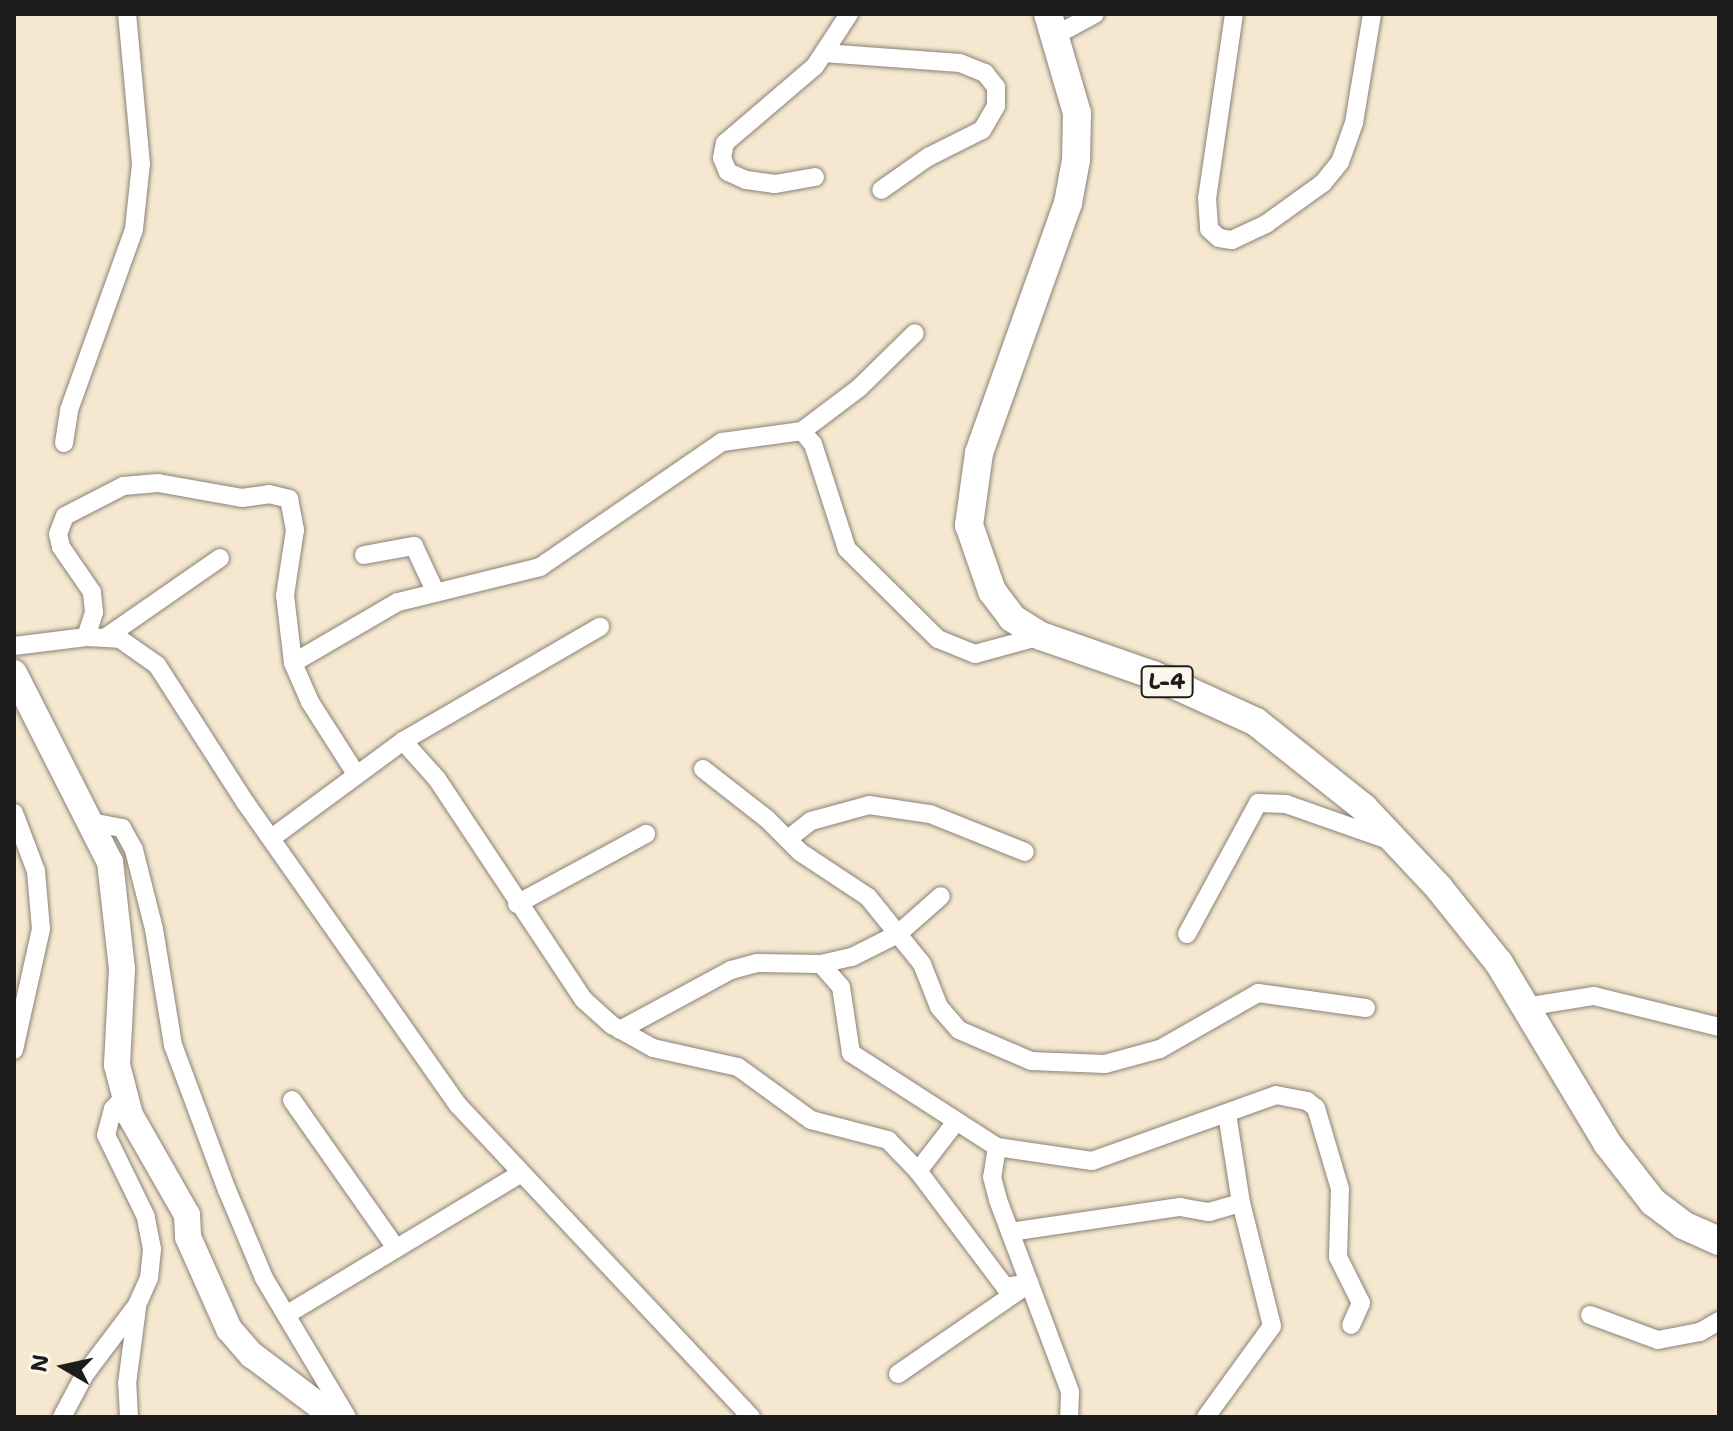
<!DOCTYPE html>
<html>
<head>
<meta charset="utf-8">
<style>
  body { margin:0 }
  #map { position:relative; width:1733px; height:1431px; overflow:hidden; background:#f6e7d0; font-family:"Shantell Sans",sans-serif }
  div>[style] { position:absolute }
  .roads { filter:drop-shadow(0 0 2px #898276) drop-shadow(0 0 2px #898276) }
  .street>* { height:18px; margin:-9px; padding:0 9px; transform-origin:9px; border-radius:9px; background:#fff }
  .secondary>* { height:26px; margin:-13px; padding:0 13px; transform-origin:13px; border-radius:13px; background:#fff }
  .primary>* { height:28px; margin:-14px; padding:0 14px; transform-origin:14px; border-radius:14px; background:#fff }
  span { translate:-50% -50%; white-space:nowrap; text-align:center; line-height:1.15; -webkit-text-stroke:6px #fbf7ec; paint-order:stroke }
  .shield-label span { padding:2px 6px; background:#fbf7ec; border:2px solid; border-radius:6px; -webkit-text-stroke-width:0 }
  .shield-label { font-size:22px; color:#1c1c1c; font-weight:700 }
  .frame { position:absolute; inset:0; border:16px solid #1c1c1c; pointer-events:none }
  .north { position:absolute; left:24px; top:1327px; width:80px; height:80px; -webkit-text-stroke:6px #fbf7ec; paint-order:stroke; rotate:279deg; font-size:22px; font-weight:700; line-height:32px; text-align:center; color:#1c1c1c }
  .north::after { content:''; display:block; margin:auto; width:28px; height:36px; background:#1c1c1c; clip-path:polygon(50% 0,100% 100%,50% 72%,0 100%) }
</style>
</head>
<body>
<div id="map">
  <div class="roads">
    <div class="street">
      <i style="left:1234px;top:14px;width:186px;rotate:98.3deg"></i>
      <i style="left:1207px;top:198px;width:31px;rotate:86deg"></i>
      <i style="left:1209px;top:229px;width:13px;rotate:42deg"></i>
      <i style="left:1219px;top:238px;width:13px;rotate:9deg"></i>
      <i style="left:1232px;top:240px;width:38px;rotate:-25deg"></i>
      <i style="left:1266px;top:224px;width:70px;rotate:-35.7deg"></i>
      <i style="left:1323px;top:183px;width:27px;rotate:-51deg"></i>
      <i style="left:1340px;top:162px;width:41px;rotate:-70.3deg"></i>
      <i style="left:1354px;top:123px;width:110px;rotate:-80.6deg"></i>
      <i style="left:1056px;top:35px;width:44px;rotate:-28.3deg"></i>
      <i style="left:824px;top:53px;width:136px;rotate:4.2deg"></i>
      <i style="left:960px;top:63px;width:27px;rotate:22deg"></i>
      <i style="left:985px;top:73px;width:18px;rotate:52deg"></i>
      <i style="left:996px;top:87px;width:19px;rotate:90deg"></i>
      <i style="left:996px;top:106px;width:28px;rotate:120deg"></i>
      <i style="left:982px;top:130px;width:60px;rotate:153.4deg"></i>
      <i style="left:928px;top:157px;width:57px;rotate:144.9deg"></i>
      <i style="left:815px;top:177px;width:41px;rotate:170.1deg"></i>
      <i style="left:775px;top:184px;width:29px;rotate:-172deg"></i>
      <i style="left:746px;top:180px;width:20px;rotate:-156deg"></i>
      <i style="left:728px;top:172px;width:15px;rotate:-113deg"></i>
      <i style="left:722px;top:158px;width:15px;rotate:-79deg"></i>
      <i style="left:725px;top:143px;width:118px;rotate:-40.5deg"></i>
      <i style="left:815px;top:66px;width:62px;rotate:-56.8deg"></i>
      <i style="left:802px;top:431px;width:17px;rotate:50deg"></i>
      <i style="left:813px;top:444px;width:110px;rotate:72.1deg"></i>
      <i style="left:847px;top:549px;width:128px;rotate:44.7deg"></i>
      <i style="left:938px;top:639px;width:40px;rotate:22deg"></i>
      <i style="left:975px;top:654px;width:68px;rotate:-15.3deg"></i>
      <i style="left:64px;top:443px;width:33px;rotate:-81deg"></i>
      <i style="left:69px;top:410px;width:192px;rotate:-70.2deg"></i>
      <i style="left:134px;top:229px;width:65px;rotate:-83.9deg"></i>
      <i style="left:141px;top:164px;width:151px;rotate:-95.3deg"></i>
      <i style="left:364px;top:555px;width:51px;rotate:-10.2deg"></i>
      <i style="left:414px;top:546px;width:50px;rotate:65deg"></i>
      <i style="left:86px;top:637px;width:26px;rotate:-72deg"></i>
      <i style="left:94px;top:612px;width:20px;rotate:-96deg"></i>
      <i style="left:92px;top:592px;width:55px;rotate:-124.6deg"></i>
      <i style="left:61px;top:547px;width:13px;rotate:-103deg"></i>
      <i style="left:58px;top:534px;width:19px;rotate:-69deg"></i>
      <i style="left:65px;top:516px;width:65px;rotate:-27.3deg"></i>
      <i style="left:123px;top:486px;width:35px;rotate:-5deg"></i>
      <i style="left:158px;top:483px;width:85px;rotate:10.1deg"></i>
      <i style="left:242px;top:498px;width:27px;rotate:-8deg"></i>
      <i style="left:269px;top:494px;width:21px;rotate:14deg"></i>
      <i style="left:289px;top:499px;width:32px;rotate:79deg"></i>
      <i style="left:295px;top:530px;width:66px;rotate:98.7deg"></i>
      <i style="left:285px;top:595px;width:68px;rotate:83.3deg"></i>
      <i style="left:293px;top:663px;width:43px;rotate:66.4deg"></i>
      <i style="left:310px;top:702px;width:85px;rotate:57.4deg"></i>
      <i style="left:105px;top:638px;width:140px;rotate:-34.8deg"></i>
      <i style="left:14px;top:646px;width:73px;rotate:-7.1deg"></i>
      <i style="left:86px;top:637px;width:34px;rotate:3deg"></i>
      <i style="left:120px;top:639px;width:45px;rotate:35.1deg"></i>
      <i style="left:157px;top:665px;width:163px;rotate:57.3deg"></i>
      <i style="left:245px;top:802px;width:370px;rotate:54.9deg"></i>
      <i style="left:458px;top:1105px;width:428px;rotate:46.8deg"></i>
      <i style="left:293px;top:663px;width:121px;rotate:-30.2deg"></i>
      <i style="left:398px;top:602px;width:146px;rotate:-13.8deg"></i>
      <i style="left:540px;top:567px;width:221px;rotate:-34.5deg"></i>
      <i style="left:722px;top:442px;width:81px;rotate:-7.8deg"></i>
      <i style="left:802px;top:431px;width:71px;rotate:-37deg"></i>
      <i style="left:859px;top:388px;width:78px;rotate:-44.5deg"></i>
      <i style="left:403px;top:741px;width:51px;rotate:48.2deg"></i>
      <i style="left:437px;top:779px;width:265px;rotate:56.4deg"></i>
      <i style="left:584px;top:1000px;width:38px;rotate:42deg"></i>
      <i style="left:612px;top:1025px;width:47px;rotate:29.3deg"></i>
      <i style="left:653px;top:1048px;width:87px;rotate:12.6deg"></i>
      <i style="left:738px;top:1067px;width:90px;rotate:36deg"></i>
      <i style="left:811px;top:1120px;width:80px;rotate:14.6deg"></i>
      <i style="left:888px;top:1140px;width:43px;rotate:45.9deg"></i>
      <i style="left:918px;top:1171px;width:145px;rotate:53.1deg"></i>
      <i style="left:1005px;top:1287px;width:25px;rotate:-9deg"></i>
      <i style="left:703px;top:769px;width:81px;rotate:38deg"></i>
      <i style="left:767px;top:819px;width:47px;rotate:45deg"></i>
      <i style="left:800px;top:852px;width:82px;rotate:33.5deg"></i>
      <i style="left:868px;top:897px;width:86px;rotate:51.1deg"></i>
      <i style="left:922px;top:964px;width:46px;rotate:68.4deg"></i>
      <i style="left:939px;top:1007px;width:30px;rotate:49deg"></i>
      <i style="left:959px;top:1030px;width:78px;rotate:23.3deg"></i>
      <i style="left:1031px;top:1061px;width:74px;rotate:2.3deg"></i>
      <i style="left:1105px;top:1064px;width:57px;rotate:-15.3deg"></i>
      <i style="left:1160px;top:1049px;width:113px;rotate:-29.7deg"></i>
      <i style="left:1258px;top:993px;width:109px;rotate:7.9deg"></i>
      <i style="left:14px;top:813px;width:62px;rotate:69.2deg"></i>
      <i style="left:36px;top:871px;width:58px;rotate:85.1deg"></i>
      <i style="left:41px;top:929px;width:124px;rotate:102.6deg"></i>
      <i style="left:91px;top:822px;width:32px;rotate:11deg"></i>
      <i style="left:122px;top:828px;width:25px;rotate:61deg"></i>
      <i style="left:134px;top:850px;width:81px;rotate:75.8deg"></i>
      <i style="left:154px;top:929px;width:118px;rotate:80.7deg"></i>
      <i style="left:173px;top:1045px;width:155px;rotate:69.6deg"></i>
      <i style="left:227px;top:1190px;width:95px;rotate:67.2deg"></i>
      <i style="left:264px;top:1278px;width:162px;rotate:59.2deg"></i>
      <i style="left:273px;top:837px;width:162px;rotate:-36.4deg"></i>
      <i style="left:403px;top:741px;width:228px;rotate:-30.1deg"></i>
      <i style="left:788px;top:839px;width:29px;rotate:-38deg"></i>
      <i style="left:811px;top:821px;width:60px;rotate:-15.4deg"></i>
      <i style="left:869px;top:805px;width:62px;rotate:8.4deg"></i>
      <i style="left:930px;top:814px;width:102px;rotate:21.8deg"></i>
      <i style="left:517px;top:904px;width:147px;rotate:-28.5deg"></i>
      <i style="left:1187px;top:934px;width:149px;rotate:-61.5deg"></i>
      <i style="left:1258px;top:803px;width:28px;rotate:2deg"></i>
      <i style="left:1286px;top:804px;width:108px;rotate:19.4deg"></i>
      <i style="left:821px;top:964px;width:30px;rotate:49deg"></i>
      <i style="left:841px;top:987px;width:67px;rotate:81.4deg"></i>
      <i style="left:851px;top:1053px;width:174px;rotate:32.8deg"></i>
      <i style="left:997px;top:1147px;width:96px;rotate:8.4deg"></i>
      <i style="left:1092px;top:1161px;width:195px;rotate:-19.7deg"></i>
      <i style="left:1276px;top:1095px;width:32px;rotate:11deg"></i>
      <i style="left:1307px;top:1101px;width:11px;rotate:38deg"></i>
      <i style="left:1316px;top:1108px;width:84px;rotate:73.5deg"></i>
      <i style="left:1340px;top:1189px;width:68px;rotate:91.7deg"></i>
      <i style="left:1338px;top:1257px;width:51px;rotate:63.4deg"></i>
      <i style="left:1361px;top:1303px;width:24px;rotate:114deg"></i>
      <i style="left:1525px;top:1007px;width:70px;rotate:-9.1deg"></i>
      <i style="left:1594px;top:996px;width:129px;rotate:13.9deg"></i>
      <i style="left:620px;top:1030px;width:126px;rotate:-28.4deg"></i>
      <i style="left:731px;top:970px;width:27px;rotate:-15deg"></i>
      <i style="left:757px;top:963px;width:64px;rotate:0.9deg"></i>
      <i style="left:821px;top:964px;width:32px;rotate:-13deg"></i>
      <i style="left:852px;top:957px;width:51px;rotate:-26.6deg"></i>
      <i style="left:898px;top:934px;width:57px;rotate:-41.5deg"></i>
      <i style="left:292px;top:1100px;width:181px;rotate:54.9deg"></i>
      <i style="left:997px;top:1147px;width:30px;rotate:99deg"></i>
      <i style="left:992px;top:1177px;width:24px;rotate:75deg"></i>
      <i style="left:998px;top:1200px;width:205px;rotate:69.4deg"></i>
      <i style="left:1070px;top:1392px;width:25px;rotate:92deg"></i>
      <i style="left:918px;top:1171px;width:61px;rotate:-52.4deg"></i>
      <i style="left:1010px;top:1232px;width:172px;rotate:-8.4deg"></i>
      <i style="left:1180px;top:1207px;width:29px;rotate:10deg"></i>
      <i style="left:1209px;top:1212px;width:33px;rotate:-16deg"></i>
      <i style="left:286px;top:1315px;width:275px;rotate:-31.1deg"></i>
      <i style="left:1590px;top:1315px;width:72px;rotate:20.2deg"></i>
      <i style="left:1658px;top:1340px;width:43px;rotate:-10.8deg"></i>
      <i style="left:1700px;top:1332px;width:22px;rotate:-30deg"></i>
      <i style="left:898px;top:1374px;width:153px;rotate:-34.6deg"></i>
      <i style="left:62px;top:1417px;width:49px;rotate:-61.9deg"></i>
      <i style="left:85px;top:1374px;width:86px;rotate:-53deg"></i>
      <i style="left:137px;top:1305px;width:30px;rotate:-66deg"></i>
      <i style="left:149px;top:1278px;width:29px;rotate:-84deg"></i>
      <i style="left:152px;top:1249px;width:33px;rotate:-101deg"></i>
      <i style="left:146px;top:1217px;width:91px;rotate:-116deg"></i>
      <i style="left:106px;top:1135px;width:27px;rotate:-75deg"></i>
      <i style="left:113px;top:1109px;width:18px;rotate:-47deg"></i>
      <i style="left:129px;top:1417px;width:33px;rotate:-93deg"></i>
      <i style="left:127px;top:1384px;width:77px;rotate:-82.5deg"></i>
      <i style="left:1206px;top:1417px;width:112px;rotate:-54deg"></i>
      <i style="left:1272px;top:1326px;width:127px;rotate:-104.1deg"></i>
      <i style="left:1241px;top:1203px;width:90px;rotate:-98.9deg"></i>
    </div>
    <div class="secondary">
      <i style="left:14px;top:673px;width:212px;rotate:63.1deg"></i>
      <i style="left:110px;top:862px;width:108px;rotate:83.6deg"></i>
      <i style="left:122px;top:969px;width:96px;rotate:93deg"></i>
      <i style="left:117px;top:1065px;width:52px;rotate:75.4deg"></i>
      <i style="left:130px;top:1115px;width:115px;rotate:60.3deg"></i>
      <i style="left:187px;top:1215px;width:22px;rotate:87deg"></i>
      <i style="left:188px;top:1237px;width:101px;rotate:66deg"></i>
      <i style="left:229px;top:1329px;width:35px;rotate:49deg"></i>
      <i style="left:252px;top:1355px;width:103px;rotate:37.1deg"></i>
    </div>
    <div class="primary">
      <i style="left:1048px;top:14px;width:103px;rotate:73.7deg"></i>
      <i style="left:1077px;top:113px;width:47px;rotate:91.2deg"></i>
      <i style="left:1076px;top:160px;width:44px;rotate:100.5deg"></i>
      <i style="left:1068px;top:203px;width:265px;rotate:109.6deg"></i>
      <i style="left:979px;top:453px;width:73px;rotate:97.9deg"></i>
      <i style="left:969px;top:525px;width:70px;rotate:70.8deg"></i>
      <i style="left:992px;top:591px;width:34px;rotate:53deg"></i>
      <i style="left:1012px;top:618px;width:34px;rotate:32deg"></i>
      <i style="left:1041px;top:636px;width:119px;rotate:19.2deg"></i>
      <i style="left:1153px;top:675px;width:113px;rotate:24.5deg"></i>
      <i style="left:1256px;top:722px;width:138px;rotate:38.5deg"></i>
      <i style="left:1364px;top:808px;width:110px;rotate:46.8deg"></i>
      <i style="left:1439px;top:888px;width:96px;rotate:51.3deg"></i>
      <i style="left:1499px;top:963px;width:210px;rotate:59deg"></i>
      <i style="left:1607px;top:1143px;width:75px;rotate:52.1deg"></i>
      <i style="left:1653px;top:1202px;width:38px;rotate:37deg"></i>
      <i style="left:1683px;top:1225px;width:39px;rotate:24deg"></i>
    </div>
  </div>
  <div class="shield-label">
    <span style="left:1167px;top:682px">L-4</span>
  </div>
  <div class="frame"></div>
  <div class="north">N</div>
</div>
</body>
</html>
